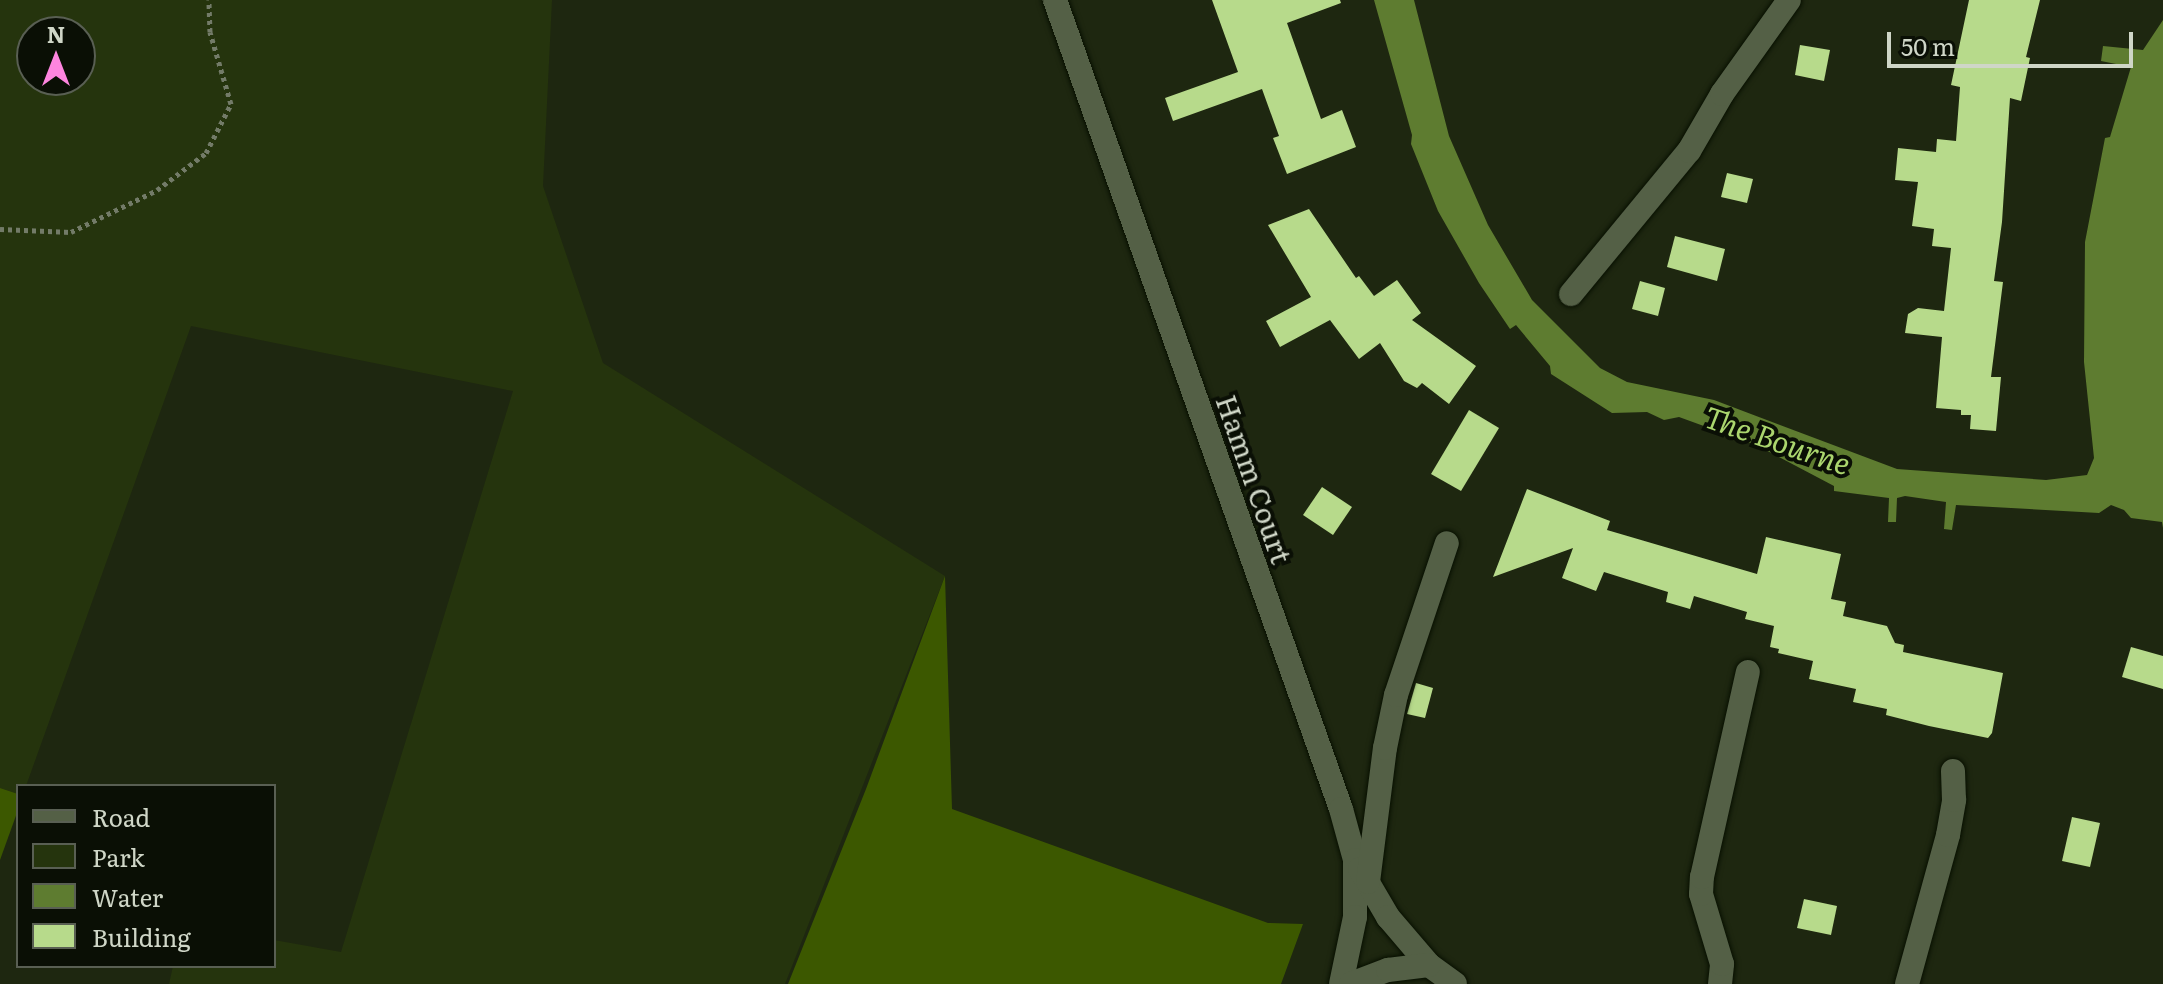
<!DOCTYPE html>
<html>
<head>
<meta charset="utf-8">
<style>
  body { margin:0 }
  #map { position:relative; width:2163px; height:984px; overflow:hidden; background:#1e2710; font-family:Literata,serif }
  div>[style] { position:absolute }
  .green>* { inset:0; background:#25340d }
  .forest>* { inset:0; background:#3c5800 }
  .water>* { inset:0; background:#5e7c30 }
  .building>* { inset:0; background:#b7da8b }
  .path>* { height:5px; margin-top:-2.5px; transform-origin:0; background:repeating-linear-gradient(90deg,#737b68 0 4px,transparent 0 8px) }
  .roads { filter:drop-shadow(0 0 2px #081000) drop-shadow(0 0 2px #081000) }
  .minor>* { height:24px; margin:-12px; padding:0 12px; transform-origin:12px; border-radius:12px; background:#546046 }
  span { translate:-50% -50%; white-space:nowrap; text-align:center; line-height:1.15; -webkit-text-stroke:8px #0a0f05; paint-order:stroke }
  .street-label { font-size:28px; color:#cfd6c7 }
  .water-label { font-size:30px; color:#abd66e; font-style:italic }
  .legend { position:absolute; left:16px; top:784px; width:260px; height:184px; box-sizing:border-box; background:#0a0f05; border:2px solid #595f53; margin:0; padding:10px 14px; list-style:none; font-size:24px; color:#cfd6c7 }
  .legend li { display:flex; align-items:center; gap:16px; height:40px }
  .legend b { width:40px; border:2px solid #595f53 }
  .north { position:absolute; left:16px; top:16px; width:80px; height:80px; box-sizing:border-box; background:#0a0f05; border:2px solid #595f53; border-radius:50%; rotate:0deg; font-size:22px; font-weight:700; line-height:32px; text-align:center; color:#cfd6c7 }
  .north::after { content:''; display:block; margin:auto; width:28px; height:36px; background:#fe85df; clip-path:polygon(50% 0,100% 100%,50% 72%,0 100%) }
  .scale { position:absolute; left:1887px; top:32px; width:246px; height:36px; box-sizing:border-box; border:4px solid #cfd6c7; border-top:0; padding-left:10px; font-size:24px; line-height:28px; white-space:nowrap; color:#cfd6c7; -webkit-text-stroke:6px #0a0f05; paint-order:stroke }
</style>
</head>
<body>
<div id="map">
  <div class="green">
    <i style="clip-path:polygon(evenodd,0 0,552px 0,543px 186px,603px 363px,945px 576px,785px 984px,169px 984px,173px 966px,274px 966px,274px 940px,341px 952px,513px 391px,191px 326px,26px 786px,18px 786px,18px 794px,0 788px,0 0,32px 32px,80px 32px,80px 80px,32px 80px,32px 32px)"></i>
  </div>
  <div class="forest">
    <i style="clip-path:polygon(945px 576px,952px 809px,1268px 923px,1303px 924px,1281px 984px,788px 984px,866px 789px)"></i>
    <i style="clip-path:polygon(0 788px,18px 794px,18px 810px,0 860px)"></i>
  </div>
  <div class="water">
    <i style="clip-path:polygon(1374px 0,1414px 0,1449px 136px,1488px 225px,1532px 300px,1600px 368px,1627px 382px,1714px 400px,1897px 469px,2046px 480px,2087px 475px,2094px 458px,2084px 362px,2085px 242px,2105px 138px,2110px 137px,2131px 67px,2101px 61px,2103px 46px,2143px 50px,2163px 20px,2163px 528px,2162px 522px,2131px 518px,2124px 510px,2111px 505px,2099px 513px,1956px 505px,1952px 530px,1944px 529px,1946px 502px,1905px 496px,1897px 498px,1896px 522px,1888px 522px,1889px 498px,1834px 491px,1834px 486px,1756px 445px,1679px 417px,1664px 420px,1647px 412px,1612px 413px,1551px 374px,1550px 366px,1516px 325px,1510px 329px,1479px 283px,1438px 211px,1411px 144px,1412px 135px)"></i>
  </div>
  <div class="building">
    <i style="clip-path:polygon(1212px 0,1340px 0,1341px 3px,1287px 23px,1321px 119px,1342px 110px,1356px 147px,1287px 174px,1273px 138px,1279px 136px,1262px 89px,1173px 121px,1165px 98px,1238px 72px)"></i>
    <i style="clip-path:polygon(1969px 0,2040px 0,2026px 57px,2030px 58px,2021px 101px,2010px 98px,2002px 222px,1994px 281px,2003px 282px,1991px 377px,2001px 377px,1996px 431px,1970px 429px,1971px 415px,1961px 415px,1961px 410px,1936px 408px,1942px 337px,1905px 333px,1908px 314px,1918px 308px,1944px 311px,1951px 248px,1932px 246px,1934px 229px,1912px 226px,1918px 182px,1895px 180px,1898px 148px,1936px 152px,1937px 139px,1956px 141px,1960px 87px,1951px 85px)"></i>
    <i style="clip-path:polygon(1800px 45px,1830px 50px,1824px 81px,1795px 75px)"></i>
    <i style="clip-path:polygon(1727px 173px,1753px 179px,1747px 203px,1721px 197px)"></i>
    <i style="clip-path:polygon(1309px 209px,1356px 278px,1359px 276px,1374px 296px,1397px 280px,1421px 313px,1412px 320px,1476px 366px,1449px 404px,1422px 383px,1417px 388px,1404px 381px,1380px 343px,1359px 359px,1330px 320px,1280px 347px,1266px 321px,1311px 297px,1268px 225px)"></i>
    <i style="clip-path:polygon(1675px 236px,1725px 249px,1717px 281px,1667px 267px)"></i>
    <i style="clip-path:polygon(1640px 281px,1665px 288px,1658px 316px,1632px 309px)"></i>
    <i style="clip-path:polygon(1469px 410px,1499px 428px,1461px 491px,1431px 474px)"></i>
    <i style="clip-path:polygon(1322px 487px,1352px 507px,1333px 535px,1303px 515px)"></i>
    <i style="clip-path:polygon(1527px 489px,1610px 521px,1607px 530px,1757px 574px,1766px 537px,1841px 554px,1831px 599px,1846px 602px,1843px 616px,1887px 626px,1895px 643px,1904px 645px,1903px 652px,2003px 673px,1992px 733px,1988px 738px,1929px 726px,1886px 715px,1887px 709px,1853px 702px,1856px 689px,1809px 679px,1813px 661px,1778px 653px,1779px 649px,1770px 647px,1774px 626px,1745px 619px,1747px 612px,1694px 596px,1690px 609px,1666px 602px,1668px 592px,1604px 572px,1596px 591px,1562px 578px,1573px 548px,1493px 577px)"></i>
    <i style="clip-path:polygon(2131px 647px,2163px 656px,2163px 689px,2122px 677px)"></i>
    <i style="clip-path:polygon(1416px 683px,1433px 688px,1425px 718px,1407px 714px)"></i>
    <i style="clip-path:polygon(2072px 817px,2100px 823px,2090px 867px,2062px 861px)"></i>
    <i style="clip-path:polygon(1804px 899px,1837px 906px,1831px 935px,1797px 928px)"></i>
  </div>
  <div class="path">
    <i style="left:0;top:229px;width:71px;rotate:2.4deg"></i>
    <i style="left:71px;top:232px;width:96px;rotate:-26deg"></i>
    <i style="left:157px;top:190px;width:61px;rotate:-37.1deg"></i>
    <i style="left:206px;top:153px;width:55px;rotate:-63deg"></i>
    <i style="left:231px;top:104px;width:75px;rotate:-106.3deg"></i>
    <i style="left:210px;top:32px;width:32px;rotate:-92deg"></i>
  </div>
  <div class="roads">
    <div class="minor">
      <i style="left:1055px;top:0;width:858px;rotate:70.53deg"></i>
      <i style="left:1341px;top:809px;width:53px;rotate:74.6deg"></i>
      <i style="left:1355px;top:860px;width:57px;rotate:90deg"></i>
      <i style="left:1355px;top:917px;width:68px;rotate:101.8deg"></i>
      <i style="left:1571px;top:294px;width:185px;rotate:-50.5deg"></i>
      <i style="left:1689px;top:151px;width:66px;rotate:-59.9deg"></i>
      <i style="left:1722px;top:94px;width:115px;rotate:-54.5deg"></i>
      <i style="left:1360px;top:869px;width:56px;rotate:59.7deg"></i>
      <i style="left:1388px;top:917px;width:63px;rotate:49.5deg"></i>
      <i style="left:1429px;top:965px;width:32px;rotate:36deg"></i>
      <i style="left:1368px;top:882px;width:135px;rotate:-82.8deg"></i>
      <i style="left:1385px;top:748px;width:54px;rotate:-78.3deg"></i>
      <i style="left:1396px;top:695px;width:160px;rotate:-71.5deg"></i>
      <i style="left:1351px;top:984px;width:40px;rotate:-21deg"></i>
      <i style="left:1388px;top:970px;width:41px;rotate:-7deg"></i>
      <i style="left:1720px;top:984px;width:20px;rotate:-84deg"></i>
      <i style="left:1722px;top:964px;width:73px;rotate:-106.7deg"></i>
      <i style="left:1701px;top:894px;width:17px;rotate:-87deg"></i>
      <i style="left:1702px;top:877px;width:210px;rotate:-77.4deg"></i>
      <i style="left:1907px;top:984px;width:155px;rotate:-74.6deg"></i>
      <i style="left:1948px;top:835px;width:36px;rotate:-80deg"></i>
      <i style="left:1954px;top:800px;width:29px;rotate:-92deg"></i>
    </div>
  </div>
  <div class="street-label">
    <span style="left:1255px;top:479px;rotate:71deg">Hamm Court</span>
  </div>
  <div class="water-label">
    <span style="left:1778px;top:439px;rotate:19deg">The Bourne</span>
  </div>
  <ul class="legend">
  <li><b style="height:10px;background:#546046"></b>Road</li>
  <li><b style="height:22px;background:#25340d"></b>Park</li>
  <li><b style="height:22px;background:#5e7c30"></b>Water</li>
  <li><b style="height:22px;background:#b7da8b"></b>Building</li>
  </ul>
  <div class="north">N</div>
  <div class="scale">50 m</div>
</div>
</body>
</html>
